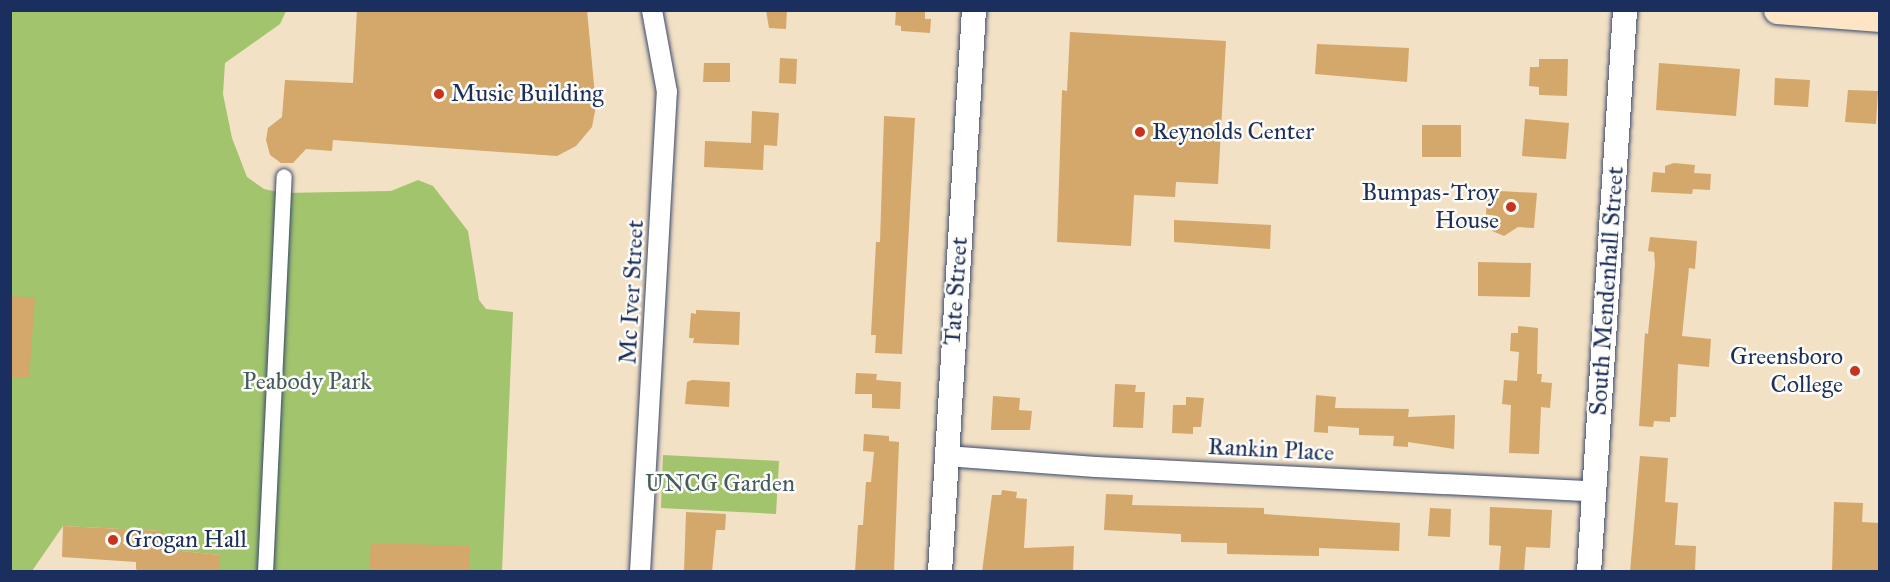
<!DOCTYPE html>
<html>
<head>
<meta charset="utf-8">
<style>
  body { margin:0 }
  #map { position:relative; width:1890px; height:582px; overflow:hidden; background:#f3e1c5; font-family:"IM FELL Great Primer",serif }
  div>[style] { position:absolute }
  .green>* { inset:0; background:#a1c46d }
  .building>* { inset:0; background:#d4a76b }
  .roads { filter:drop-shadow(0 0 2px #3b4a6d) drop-shadow(0 0 2px #3b4a6d) }
  .pedestrian>* { height:15px; margin:-7.5px; padding:0 7.5px; transform-origin:7.5px; border-radius:7.5px; background:#fff }
  .minor>* { height:20px; margin:-10px; padding:0 10px; transform-origin:10px; border-radius:10px; background:#fff }
  .tertiary>* { height:24px; margin:-12px; padding:0 12px; transform-origin:12px; border-radius:12px; background:#fff }
  .secondary>* { height:27px; margin:-13.5px; padding:0 13.5px; transform-origin:13.5px; border-radius:13.5px; background:#fde5c5 }
  .dots>* { width:16px; height:16px; translate:-50% -50%; box-sizing:border-box; border:3px solid #fdfcf7; border-radius:50% }
  span { translate:-50% -50%; white-space:nowrap; text-align:center; line-height:1.15; -webkit-text-stroke:5px #fdfcf7; paint-order:stroke }
  .poi-label { font-size:24px; color:#1b2f5e }
  .left { translate:0 -50%; text-align:left }
  .right { translate:-100% -50%; text-align:right }
  .street-label { font-size:24px; color:#1b2f5e }
  .park-label { font-size:24px; color:#435c62 }
  .frame { position:absolute; inset:0; border:12px solid #1b2f5e; pointer-events:none }
</style>
</head>
<body>
<div id="map">
  <div class="green">
    <i style="clip-path:polygon(10px 11px,286px 11px,280px 24px,225px 63px,223px 94px,232px 138px,247px 177px,264px 189px,283px 193px,391px 191px,418px 180px,433px 186px,468px 231px,479px 300px,486px 309px,513px 312px,502px 571px,220px 571px,220px 555px,163px 549px,161px 531px,63px 526px,32px 571px,11px 571px)"></i>
    <i style="clip-path:polygon(663px 455px,779px 461px,776px 514px,661px 508px)"></i>
  </div>
  <div class="building">
    <i style="clip-path:polygon(357px 10px,587px 10px,596px 106px,592px 127px,576px 146px,557px 156px,333px 140px,332px 151px,306px 149px,293px 163px,281px 163px,270px 155px,266px 140px,268px 128px,282px 117px,285px 80px,353px 83px)"></i>
    <i style="clip-path:polygon(766px 10px,787px 10px,786px 29px,769px 28px)"></i>
    <i style="clip-path:polygon(896px 10px,925px 10px,925px 19px,931px 19px,930px 33px,901px 31px,901px 26px,895px 25px)"></i>
    <i style="clip-path:polygon(1070px 32px,1226px 41px,1218px 184px,1176px 182px,1175px 197px,1134px 195px,1131px 246px,1057px 242px,1062px 90px,1067px 91px)"></i>
    <i style="clip-path:polygon(1317px 44px,1409px 48px,1407px 82px,1315px 74px)"></i>
    <i style="clip-path:polygon(780px 58px,797px 59px,796px 84px,779px 83px)"></i>
    <i style="clip-path:polygon(1539px 59px,1568px 59px,1567px 96px,1539px 95px,1539px 87px,1529px 86px,1530px 67px,1539px 67px)"></i>
    <i style="clip-path:polygon(704px 63px,730px 63px,730px 82px,703px 82px)"></i>
    <i style="clip-path:polygon(1659px 63px,1740px 69px,1736px 116px,1656px 110px)"></i>
    <i style="clip-path:polygon(1775px 78px,1810px 80px,1808px 107px,1774px 105px)"></i>
    <i style="clip-path:polygon(1848px 90px,1878px 91px,1876px 124px,1845px 122px)"></i>
    <i style="clip-path:polygon(752px 111px,779px 113px,777px 146px,764px 145px,763px 170px,704px 167px,705px 141px,751px 143px)"></i>
    <i style="clip-path:polygon(884px 116px,915px 118px,902px 354px,875px 353px,876px 335px,871px 335px,876px 242px,880px 242px)"></i>
    <i style="clip-path:polygon(1525px 119px,1569px 123px,1566px 159px,1522px 156px)"></i>
    <i style="clip-path:polygon(1422px 125px,1461px 125px,1461px 157px,1422px 157px)"></i>
    <i style="clip-path:polygon(1674px 163px,1695px 165px,1694px 173px,1711px 174px,1710px 190px,1693px 189px,1692px 194px,1651px 192px,1653px 172px,1665px 173px,1665px 166px)"></i>
    <i style="clip-path:polygon(1500px 191px,1537px 193px,1534px 228px,1518px 227px,1504px 236px,1492px 231px,1493px 215px,1486px 215px,1487px 197px,1499px 198px)"></i>
    <i style="clip-path:polygon(1174px 220px,1271px 225px,1270px 249px,1174px 242px)"></i>
    <i style="clip-path:polygon(1650px 237px,1697px 241px,1695px 269px,1689px 268px,1682px 336px,1711px 339px,1709px 367px,1678px 364px,1676px 417px,1670px 417px,1670px 422px,1654px 421px,1653px 427px,1639px 426px,1645px 333px,1648px 334px,1655px 265px,1654px 252px,1648px 251px)"></i>
    <i style="clip-path:polygon(1478px 262px,1531px 263px,1530px 297px,1478px 296px)"></i>
    <i style="clip-path:polygon(10px 296px,35px 298px,29px 378px,10px 377px)"></i>
    <i style="clip-path:polygon(696px 310px,740px 312px,739px 345px,693px 343px,694px 338px,689px 338px,691px 313px,696px 314px)"></i>
    <i style="clip-path:polygon(1518px 326px,1538px 328px,1537px 374px,1542px 374px,1541px 382px,1552px 383px,1550px 408px,1541px 407px,1539px 454px,1509px 453px,1511px 405px,1502px 404px,1504px 380px,1517px 381px,1519px 352px,1510px 351px,1511px 333px,1518px 333px)"></i>
    <i style="clip-path:polygon(856px 373px,877px 374px,876px 380px,901px 382px,900px 409px,872px 408px,872px 394px,855px 394px)"></i>
    <i style="clip-path:polygon(692px 380px,730px 382px,729px 407px,685px 404px,687px 382px)"></i>
    <i style="clip-path:polygon(1115px 384px,1136px 385px,1135px 392px,1145px 392px,1143px 428px,1113px 427px)"></i>
    <i style="clip-path:polygon(1316px 395px,1336px 397px,1335px 408px,1409px 409px,1408px 417px,1455px 415px,1454px 449px,1408px 442px,1408px 447px,1393px 446px,1394px 436px,1359px 435px,1359px 428px,1328px 426px,1328px 433px,1314px 432px)"></i>
    <i style="clip-path:polygon(993px 396px,1020px 398px,1019px 410px,1032px 411px,1030px 430px,991px 430px)"></i>
    <i style="clip-path:polygon(1186px 397px,1204px 398px,1201px 427px,1193px 427px,1193px 434px,1172px 433px,1173px 405px,1186px 405px)"></i>
    <i style="clip-path:polygon(864px 434px,889px 436px,889px 441px,899px 442px,894px 572px,855px 572px,858px 525px,863px 525px,866px 482px,871px 482px,874px 452px,863px 451px)"></i>
    <i style="clip-path:polygon(1640px 456px,1668px 458px,1665px 502px,1678px 503px,1675px 545px,1696px 546px,1695px 572px,1630px 572px)"></i>
    <i style="clip-path:polygon(1002px 490px,1017px 492px,1016px 498px,1027px 499px,1024px 548px,1074px 546px,1073px 572px,982px 572px,992px 495px,1001px 495px)"></i>
    <i style="clip-path:polygon(1106px 494px,1133px 495px,1132px 505px,1264px 508px,1264px 514px,1400px 523px,1399px 551px,1319px 548px,1319px 556px,1227px 554px,1227px 543px,1181px 542px,1181px 534px,1104px 530px)"></i>
    <i style="clip-path:polygon(1834px 502px,1863px 503px,1862px 522px,1880px 523px,1880px 572px,1832px 572px)"></i>
    <i style="clip-path:polygon(1490px 507px,1552px 510px,1550px 548px,1526px 547px,1524px 572px,1499px 572px,1501px 546px,1489px 545px)"></i>
    <i style="clip-path:polygon(1430px 508px,1451px 509px,1450px 537px,1428px 536px)"></i>
    <i style="clip-path:polygon(686px 512px,726px 514px,725px 530px,716px 530px,712px 572px,684px 572px)"></i>
    <i style="clip-path:polygon(63px 526px,162px 531px,163px 549px,220px 555px,220px 572px,140px 572px,136px 569px,136px 562px,62px 557px)"></i>
    <i style="clip-path:polygon(371px 543px,470px 546px,469px 572px,369px 572px)"></i>
  </div>
  <div class="roads">
    <div class="pedestrian">
      <i style="left:265px;top:572px;width:396px;rotate:-87.3deg"></i>
    </div>
    <div class="minor">
      <i style="left:946px;top:456px;width:150px;rotate:4.2deg"></i>
      <i style="left:1096px;top:467px;width:500px;rotate:2.8deg"></i>
      <i style="left:640px;top:572px;width:481px;rotate:-86.8deg"></i>
      <i style="left:667px;top:92px;width:83px;rotate:-100.4deg"></i>
    </div>
    <div class="tertiary">
      <i style="left:940px;top:572px;width:563px;rotate:-86.54deg"></i>
      <i style="left:1589px;top:572px;width:563px;rotate:-86.33deg"></i>
    </div>
    <div class="secondary">
      <i style="left:1777px;top:10px;width:103px;rotate:4.4deg"></i>
    </div>
  </div>
  <div class="dots">
    <i style="left:439px;top:94px;background:#c8321e"></i>
    <i style="left:1140px;top:132px;background:#c8321e"></i>
    <i style="left:1511px;top:207px;background:#c8321e"></i>
    <i style="left:1855px;top:371px;background:#c8321e"></i>
    <i style="left:113px;top:540px;background:#c8321e"></i>
  </div>
  <div class="poi-label">
    <span class="left" style="left:451px;top:94px">Music Building</span>
    <span class="left" style="left:1152px;top:132px">Reynolds Center</span>
    <span class="right" style="left:1499px;top:207px">Bumpas-Troy<br>House</span>
    <span class="right" style="left:1843px;top:371px">Greensboro<br>College</span>
    <span class="left" style="left:125px;top:540px">Grogan Hall</span>
  </div>
  <div class="street-label">
    <span style="left:956px;top:291px;rotate:-86deg">Tate Street</span>
    <span style="left:1607px;top:291px;rotate:-86deg">South Mendenhall Street</span>
    <span style="left:632px;top:292px;rotate:-87deg">Mc Iver Street</span>
    <span style="left:1271px;top:450px;rotate:3deg">Rankin Place</span>
  </div>
  <div class="park-label">
    <span style="left:307px;top:382px">Peabody Park</span>
    <span style="left:720px;top:484px">UNCG Garden</span>
  </div>
  <div class="frame"></div>
</div>
</body>
</html>
